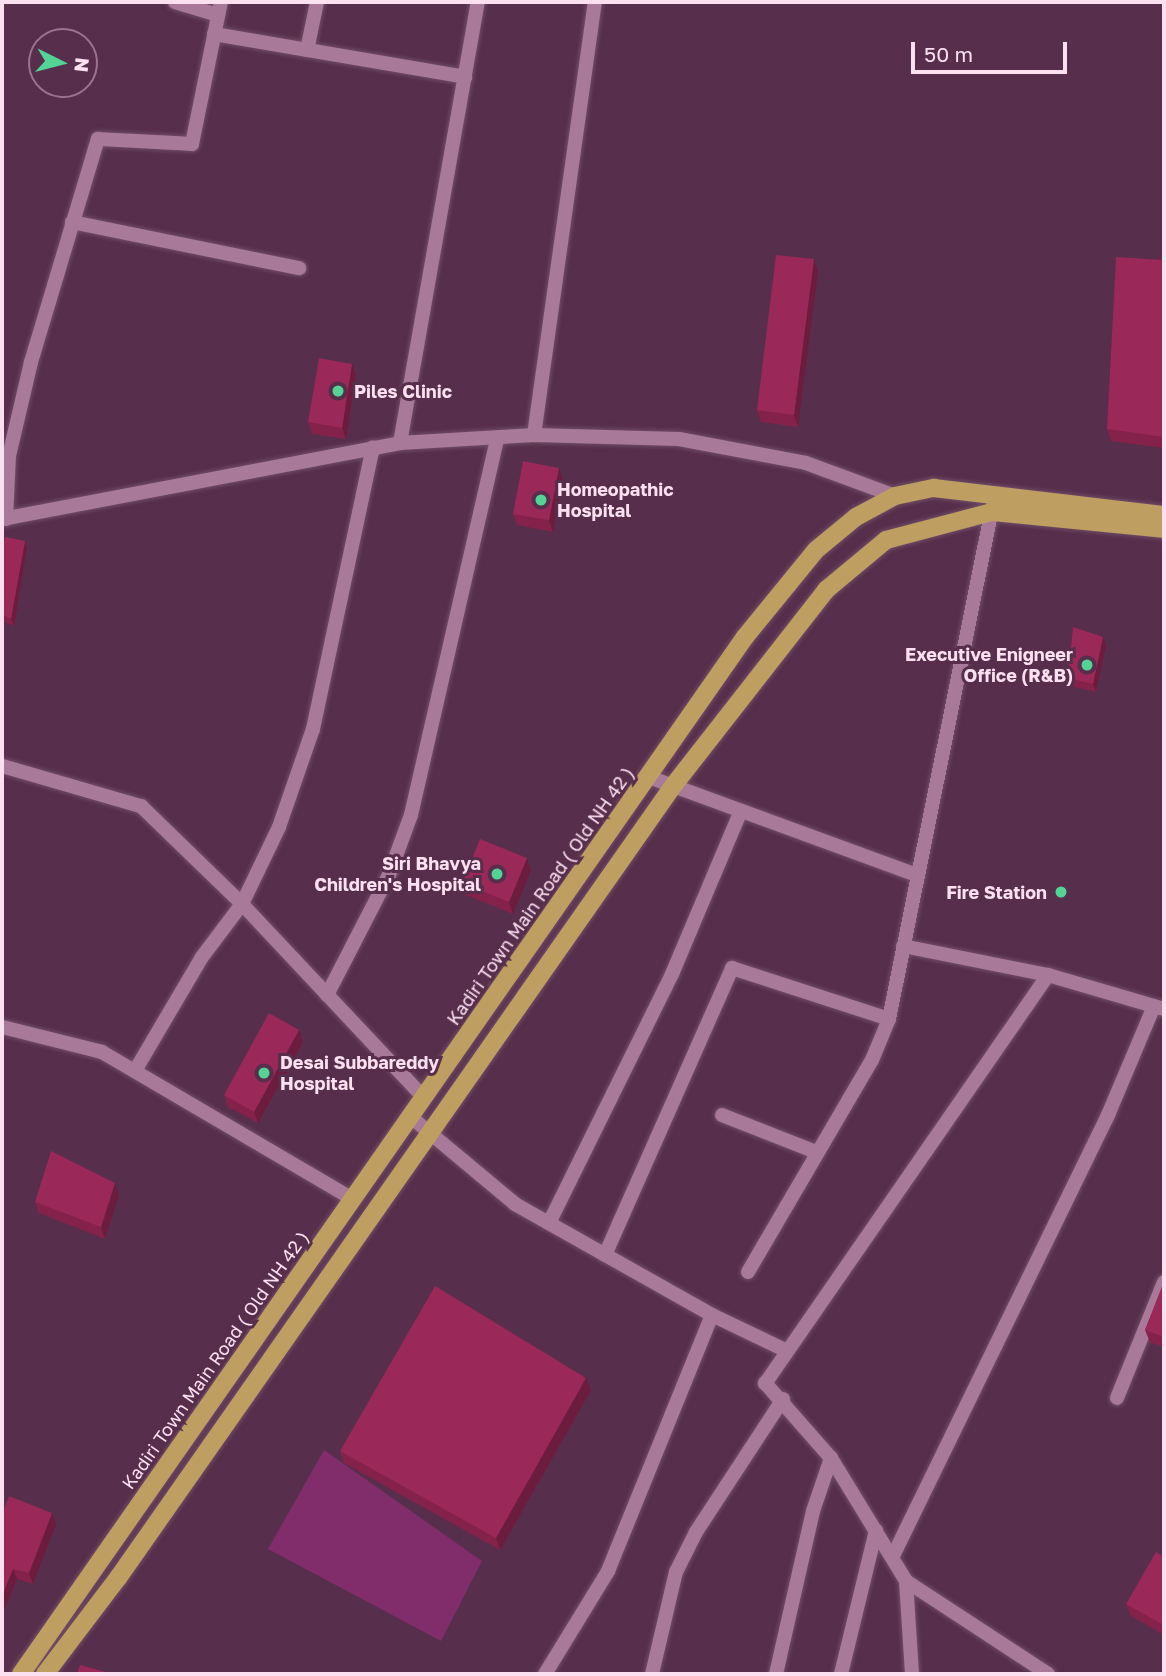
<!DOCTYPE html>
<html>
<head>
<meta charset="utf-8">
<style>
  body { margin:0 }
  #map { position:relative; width:1166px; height:1676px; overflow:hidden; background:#572e4b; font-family:"Golos Text",sans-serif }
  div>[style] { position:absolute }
  .green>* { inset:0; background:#812d6c }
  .roads { filter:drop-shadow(0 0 2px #714d67) drop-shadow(0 0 2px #714d67) }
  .minor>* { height:14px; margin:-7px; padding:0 7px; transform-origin:7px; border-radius:7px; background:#a97999 }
  .tertiary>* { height:14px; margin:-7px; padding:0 7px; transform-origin:7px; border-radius:7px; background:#a97999 }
  .primary>* { height:18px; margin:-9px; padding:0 9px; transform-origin:9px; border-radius:9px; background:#be9e61 }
  .wall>* { inset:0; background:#84224c }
  .shaded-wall>* { inset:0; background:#6c1c3e }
  .building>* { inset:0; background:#9a2858 }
  .dots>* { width:19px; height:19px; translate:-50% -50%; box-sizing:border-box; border:4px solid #572e4b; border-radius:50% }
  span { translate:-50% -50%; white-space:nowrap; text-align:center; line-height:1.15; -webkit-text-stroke:6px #572e4b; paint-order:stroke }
  .poi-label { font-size:18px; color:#fbe0f1; font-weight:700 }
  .left { translate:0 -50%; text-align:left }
  .right { translate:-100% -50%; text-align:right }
  .street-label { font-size:18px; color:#fbe0f1 }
  .frame { position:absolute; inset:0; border:4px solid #fbe0f1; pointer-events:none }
  .north { position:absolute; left:28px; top:28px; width:70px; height:70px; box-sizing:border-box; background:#572e4b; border:2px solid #99758d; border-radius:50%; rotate:96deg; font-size:19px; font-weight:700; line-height:28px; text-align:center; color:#fbe0f1 }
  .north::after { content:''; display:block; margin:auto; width:24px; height:32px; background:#54d396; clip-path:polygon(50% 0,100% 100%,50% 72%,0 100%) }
  .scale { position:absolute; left:911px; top:42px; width:156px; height:32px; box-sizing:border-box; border:4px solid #fbe0f1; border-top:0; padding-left:9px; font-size:21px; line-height:24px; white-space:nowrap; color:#fbe0f1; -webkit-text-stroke:5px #572e4b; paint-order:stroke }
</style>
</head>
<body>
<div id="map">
  <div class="green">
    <i style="clip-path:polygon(324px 1450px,482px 1561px,441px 1641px,268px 1549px)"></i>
  </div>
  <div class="roads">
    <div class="minor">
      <i style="left:175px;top:2px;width:45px;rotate:16.8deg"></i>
      <i style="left:214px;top:34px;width:255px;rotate:9.7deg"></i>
      <i style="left:307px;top:50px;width:49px;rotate:-78.2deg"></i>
      <i style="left:72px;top:222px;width:232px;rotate:11.5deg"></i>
      <i style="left:534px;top:435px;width:437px;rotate:-82deg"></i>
      <i style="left:400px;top:443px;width:448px;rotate:-80deg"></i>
      <i style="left:6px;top:519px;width:63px;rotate:-87.3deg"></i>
      <i style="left:9px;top:456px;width:97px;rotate:-76.8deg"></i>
      <i style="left:31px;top:362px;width:233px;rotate:-73.3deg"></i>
      <i style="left:98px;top:139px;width:94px;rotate:3deg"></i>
      <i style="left:192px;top:144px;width:145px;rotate:-78.5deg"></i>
      <i style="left:2px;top:766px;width:145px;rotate:16.1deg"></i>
      <i style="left:141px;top:806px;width:141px;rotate:44.1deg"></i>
      <i style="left:242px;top:904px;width:266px;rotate:46.8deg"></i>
      <i style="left:649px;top:777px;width:285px;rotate:20.1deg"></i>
      <i style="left:903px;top:946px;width:148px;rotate:11.3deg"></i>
      <i style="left:1048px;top:975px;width:121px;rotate:16.3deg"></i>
      <i style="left:1048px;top:975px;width:497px;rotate:124.7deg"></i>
      <i style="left:765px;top:1383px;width:100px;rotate:48.7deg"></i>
      <i style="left:831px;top:1458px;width:144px;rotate:58.6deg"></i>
      <i style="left:906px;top:1581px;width:170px;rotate:33.2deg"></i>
      <i style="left:327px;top:995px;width:135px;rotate:-62.7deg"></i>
      <i style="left:389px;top:875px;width:64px;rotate:-69.9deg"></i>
      <i style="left:411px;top:815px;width:386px;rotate:-77.1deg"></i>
      <i style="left:2px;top:1027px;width:103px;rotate:14deg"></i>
      <i style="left:102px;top:1052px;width:291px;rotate:30.4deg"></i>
      <i style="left:136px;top:1069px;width:130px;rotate:-59.5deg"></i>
      <i style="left:202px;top:957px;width:66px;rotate:-53deg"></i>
      <i style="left:242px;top:904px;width:85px;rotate:-64.3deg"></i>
      <i style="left:279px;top:827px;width:104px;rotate:-70.9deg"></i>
      <i style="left:313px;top:729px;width:288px;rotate:-78deg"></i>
      <i style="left:722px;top:1115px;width:101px;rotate:21.5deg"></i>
      <i style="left:411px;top:1117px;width:136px;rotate:39.9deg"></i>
      <i style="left:515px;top:1204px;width:226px;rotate:29.4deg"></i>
      <i style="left:712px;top:1315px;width:83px;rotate:25.6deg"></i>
      <i style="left:549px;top:1223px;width:278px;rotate:-63.7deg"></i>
      <i style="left:672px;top:974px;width:177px;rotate:-67.1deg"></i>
      <i style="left:605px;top:1255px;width:314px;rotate:-66.1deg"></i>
      <i style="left:732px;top:968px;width:165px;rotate:18deg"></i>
      <i style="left:748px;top:1272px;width:246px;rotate:-59.7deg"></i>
      <i style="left:872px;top:1060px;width:44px;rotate:-67.5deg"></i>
      <i style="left:889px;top:1019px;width:525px;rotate:-78.58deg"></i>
      <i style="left:1117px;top:1398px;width:125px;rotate:-67.9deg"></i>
      <i style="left:893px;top:1556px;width:491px;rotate:-64deg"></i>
      <i style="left:1108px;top:1115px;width:118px;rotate:-67.1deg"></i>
      <i style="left:906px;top:1581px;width:93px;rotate:86.3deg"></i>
      <i style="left:545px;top:1674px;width:121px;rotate:-58.5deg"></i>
      <i style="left:608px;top:1571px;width:276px;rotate:-67.9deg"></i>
      <i style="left:652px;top:1674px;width:105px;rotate:-76.8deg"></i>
      <i style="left:676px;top:1572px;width:45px;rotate:-63.4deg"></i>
      <i style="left:696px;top:1532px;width:159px;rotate:-56.8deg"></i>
      <i style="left:776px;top:1674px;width:167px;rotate:-77.2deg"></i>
      <i style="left:813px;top:1511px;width:56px;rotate:-71.2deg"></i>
      <i style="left:841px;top:1674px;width:148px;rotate:-76.3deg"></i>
    </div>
    <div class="tertiary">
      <i style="left:2px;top:519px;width:405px;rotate:-10.8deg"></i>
      <i style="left:400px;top:443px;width:134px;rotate:-3.4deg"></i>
      <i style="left:534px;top:435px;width:145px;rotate:1.6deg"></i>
      <i style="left:679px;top:439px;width:129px;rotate:10.7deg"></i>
      <i style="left:806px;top:463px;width:95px;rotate:20.3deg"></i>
    </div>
    <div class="primary">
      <i style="left:21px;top:1674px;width:1265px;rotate:-55.08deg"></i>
      <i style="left:745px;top:637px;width:112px;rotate:-50.8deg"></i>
      <i style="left:816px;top:550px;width:52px;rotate:-39.5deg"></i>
      <i style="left:856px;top:517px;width:44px;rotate:-28.3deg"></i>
      <i style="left:895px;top:496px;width:40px;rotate:-12deg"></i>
      <i style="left:934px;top:488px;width:232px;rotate:6.7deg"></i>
      <i style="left:45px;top:1674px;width:121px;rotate:-52.8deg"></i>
      <i style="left:118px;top:1578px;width:967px;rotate:-54.98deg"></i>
      <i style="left:673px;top:786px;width:249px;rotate:-52deg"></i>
      <i style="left:826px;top:590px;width:78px;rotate:-39.8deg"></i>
      <i style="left:886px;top:540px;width:110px;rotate:-14.8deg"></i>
      <i style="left:992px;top:512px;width:173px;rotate:5.6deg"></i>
    </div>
  </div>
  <div class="wall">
    <i style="clip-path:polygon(814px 259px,818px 271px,798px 427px,761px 422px,757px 410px)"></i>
    <i style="clip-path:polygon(1164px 260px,1164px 448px,1111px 441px,1107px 429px)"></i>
    <i style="clip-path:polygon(352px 364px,356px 375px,346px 439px,312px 434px,308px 422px)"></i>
    <i style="clip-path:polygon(563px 480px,553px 532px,517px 525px,513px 514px)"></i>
    <i style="clip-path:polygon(25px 541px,27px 548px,14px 626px,2px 621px,2px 552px)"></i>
    <i style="clip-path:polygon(1103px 637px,1106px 645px,1096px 692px,1070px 686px,1068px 678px)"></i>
    <i style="clip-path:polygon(527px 858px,531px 870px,513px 914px,466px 895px,462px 883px)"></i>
    <i style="clip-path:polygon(299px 1030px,303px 1042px,258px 1123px,228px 1107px,224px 1095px)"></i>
    <i style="clip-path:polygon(119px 1195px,105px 1239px,39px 1213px,35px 1202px)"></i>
    <i style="clip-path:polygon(1164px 1282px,1164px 1348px,1150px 1342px,1145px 1330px)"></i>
    <i style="clip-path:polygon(591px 1390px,500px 1550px,344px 1463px,340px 1451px)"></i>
    <i style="clip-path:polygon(52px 1513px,56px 1524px,33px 1584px,17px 1579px,2px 1615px,2px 1514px)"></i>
    <i style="clip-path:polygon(1164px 1557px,1164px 1635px,1131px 1616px,1126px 1604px)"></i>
  </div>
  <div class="shaded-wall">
    <i style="clip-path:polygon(814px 259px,818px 271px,798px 427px,794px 415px)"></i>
    <i style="clip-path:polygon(352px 364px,356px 375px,346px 439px,342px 428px)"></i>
    <i style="clip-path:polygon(559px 468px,563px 480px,553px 532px,549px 520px)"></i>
    <i style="clip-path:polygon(25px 541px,27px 548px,14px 626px,11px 619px)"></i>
    <i style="clip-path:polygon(1103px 637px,1106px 645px,1096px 692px,1093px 684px)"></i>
    <i style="clip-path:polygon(527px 858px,531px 870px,513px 914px,509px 902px)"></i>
    <i style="clip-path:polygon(299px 1030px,303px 1042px,258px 1123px,254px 1112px)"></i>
    <i style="clip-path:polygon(115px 1183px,119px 1195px,105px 1239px,101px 1227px)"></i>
    <i style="clip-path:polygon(586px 1378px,591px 1390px,500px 1550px,496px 1538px)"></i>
    <i style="clip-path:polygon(52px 1513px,56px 1524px,33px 1584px,29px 1573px)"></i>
    <i style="clip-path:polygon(13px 1569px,17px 1579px,2px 1615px,2px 1596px)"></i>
  </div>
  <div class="building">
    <i style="clip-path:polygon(776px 255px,814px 259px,794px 415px,757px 410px)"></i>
    <i style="clip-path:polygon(1116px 257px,1164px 260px,1164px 437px,1107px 429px)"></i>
    <i style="clip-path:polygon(319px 358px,352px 364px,342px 428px,308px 422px)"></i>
    <i style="clip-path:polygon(523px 461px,559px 468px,549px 520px,513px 514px)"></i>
    <i style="clip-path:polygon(5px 537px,25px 541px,11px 619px,2px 615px,2px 552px)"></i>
    <i style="clip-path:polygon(1073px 627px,1103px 637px,1093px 684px,1068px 678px)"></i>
    <i style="clip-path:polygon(480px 839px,527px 858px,509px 902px,462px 883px)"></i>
    <i style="clip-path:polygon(269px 1013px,299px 1030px,254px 1112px,224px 1095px)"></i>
    <i style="clip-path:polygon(51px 1151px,115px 1183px,101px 1227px,35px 1202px)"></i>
    <i style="clip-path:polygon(1164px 1282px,1164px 1337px,1145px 1330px)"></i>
    <i style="clip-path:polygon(435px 1286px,586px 1378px,496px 1538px,340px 1451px)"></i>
    <i style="clip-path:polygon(9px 1496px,52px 1513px,29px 1573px,13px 1569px,2px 1596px,2px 1514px)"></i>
    <i style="clip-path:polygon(1156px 1552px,1164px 1557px,1164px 1620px,1162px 1624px,1126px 1604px)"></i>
    <i style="clip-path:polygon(80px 1665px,113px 1674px,77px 1674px)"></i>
  </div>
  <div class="dots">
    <i style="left:338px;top:391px;background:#54d396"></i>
    <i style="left:541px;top:500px;background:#54d396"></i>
    <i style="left:1087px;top:665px;background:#54d396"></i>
    <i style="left:497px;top:874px;background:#54d396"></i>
    <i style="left:1061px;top:892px;background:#54d396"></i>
    <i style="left:264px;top:1073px;background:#54d396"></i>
  </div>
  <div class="poi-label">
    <span class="left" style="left:354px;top:391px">Piles Clinic</span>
    <span class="left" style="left:557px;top:500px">Homeopathic<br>Hospital</span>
    <span class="right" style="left:1073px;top:665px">Executive Enigneer<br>Office (R&amp;B)</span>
    <span class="right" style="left:481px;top:874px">Siri Bhavya<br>Children's Hospital</span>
    <span class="right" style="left:1047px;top:892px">Fire Station</span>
    <span class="left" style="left:280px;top:1073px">Desai Subbareddy<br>Hospital</span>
  </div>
  <div class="street-label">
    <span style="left:540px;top:896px;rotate:-55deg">Kadiri Town Main Road ( Old NH 42 )</span>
    <span style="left:215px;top:1360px;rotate:-55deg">Kadiri Town Main Road ( Old NH 42 )</span>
  </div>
  <div class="frame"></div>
  <div class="north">N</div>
  <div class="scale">50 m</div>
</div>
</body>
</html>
